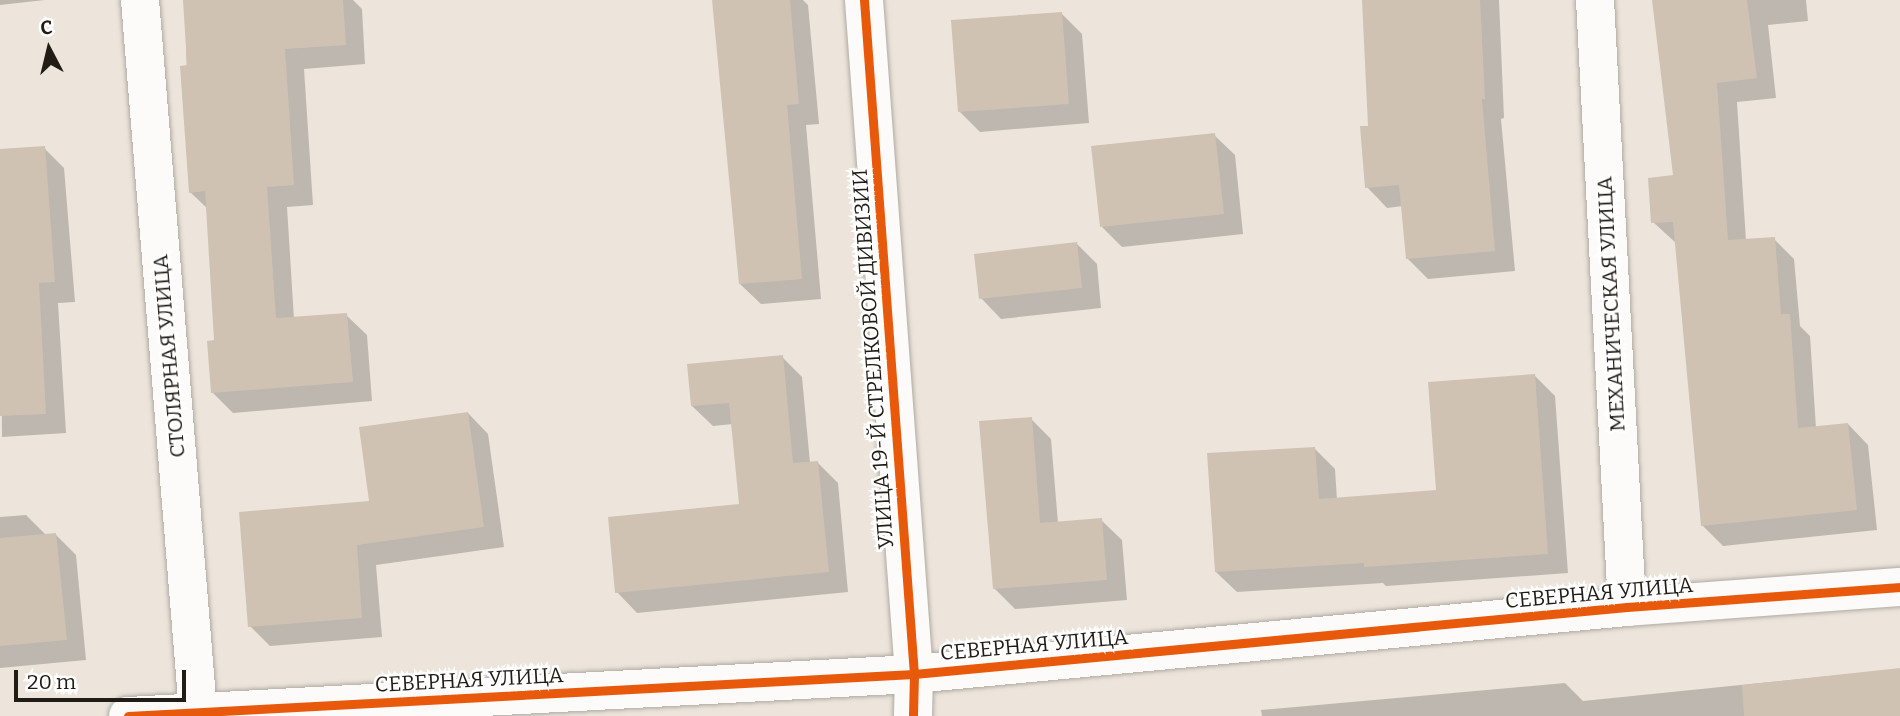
<!DOCTYPE html>
<html>
<head>
<meta charset="utf-8">
<style>
  body { margin:0 }
  #map { position:relative; width:1900px; height:716px; overflow:hidden; background:#ede5dc; font-family:Bitter,serif }
  div>[style] { position:absolute }
  .shadow>* { inset:0; background:#0003 }
  .building>* { inset:0; background:#cfc2b3 }
  .roads { filter:drop-shadow(0 0 2px #b0aaa3) drop-shadow(0 0 2px #b0aaa3) }
  .minor>* { height:38px; margin:-19px; padding:0 19px; transform-origin:19px; border-radius:19px; background:#fcfbfa }
  .cycleway>* { height:9px; margin:-4.5px; padding:0 4.5px; transform-origin:4.5px; border-radius:4.5px; background:#e8590c }
  span { translate:-50% -50%; white-space:nowrap; text-align:center; line-height:1.15; -webkit-text-stroke:5px #fff; paint-order:stroke }
  .street-label { font-size:21px; color:#211c16 }
  .north { position:absolute; left:14px; top:14px; width:70px; height:70px; -webkit-text-stroke:5px #fff; paint-order:stroke; rotate:353deg; font-size:19px; font-weight:700; line-height:28px; text-align:center; color:#211c16 }
  .north::after { content:''; display:block; margin:auto; width:24px; height:32px; background:#211c16; clip-path:polygon(50% 0,100% 100%,50% 72%,0 100%) }
  .scale { position:absolute; left:14px; top:670px; width:172px; height:32px; box-sizing:border-box; border:4px solid #211c16; border-top:0; padding-left:9px; font-size:21px; line-height:24px; white-space:nowrap; color:#211c16; -webkit-text-stroke:5px #fff; paint-order:stroke }
</style>
</head>
<body>
<div id="map">
  <div class="shadow">
    <i style="clip-path:polygon(0 0,45px 0,0 5px)"></i>
    <i style="clip-path:polygon(185px 0,353px 0,362px 9px,365px 64px,304px 69px,313px 205px,287px 207px,294px 319px,346px 315px,367px 335px,372px 401px,233px 413px,213px 393px,216px 342px,208px 209px,190px 192px)"></i>
    <i style="clip-path:polygon(714px 0,803px 0,808px 5px,819px 124px,806px 125px,821px 299px,761px 304px,740px 284px)"></i>
    <i style="clip-path:polygon(1364px 0,1499px 0,1504px 118px,1501px 119px,1515px 271px,1428px 279px,1407px 258px,1403px 206px,1387px 208px,1367px 187px,1370px 127px)"></i>
    <i style="clip-path:polygon(1654px 0,1806px 0,1808px 21px,1768px 25px,1776px 98px,1737px 102px,1746px 241px,1774px 239px,1794px 259px,1800px 326px,1810px 336px,1816px 428px,1848px 424px,1868px 445px,1877px 530px,1723px 546px,1702px 525px,1676px 243px,1653px 222px,1675px 177px)"></i>
    <i style="clip-path:polygon(1062px 14px,1082px 34px,1089px 123px,980px 132px,960px 112px)"></i>
    <i style="clip-path:polygon(1214px 135px,1235px 155px,1243px 234px,1122px 247px,1102px 227px)"></i>
    <i style="clip-path:polygon(44px 148px,64px 168px,75px 302px,58px 303px,66px 433px,2px 437px,0 151px)"></i>
    <i style="clip-path:polygon(1077px 244px,1097px 264px,1101px 308px,1001px 319px,981px 298px)"></i>
    <i style="clip-path:polygon(782px 357px,802px 377px,810px 463px,818px 463px,838px 483px,848px 592px,637px 613px,617px 592px,741px 505px,733px 424px,713px 426px,692px 406px)"></i>
    <i style="clip-path:polygon(1535px 376px,1555px 396px,1568px 573px,1386px 586px,1383px 583px,1237px 592px,1216px 572px,1315px 449px,1335px 469px,1337px 500px,1438px 492px)"></i>
    <i style="clip-path:polygon(468px 413px,488px 434px,504px 547px,376px 565px,382px 637px,270px 646px,250px 626px,371px 503px)"></i>
    <i style="clip-path:polygon(1031px 419px,1051px 439px,1058px 523px,1101px 520px,1122px 540px,1127px 600px,1015px 609px,994px 588px)"></i>
    <i style="clip-path:polygon(26px 515px,47px 536px,56px 535px,76px 555px,86px 660px,0 668px,0 517px)"></i>
    <i style="clip-path:polygon(1900px 669px,1900px 716px,1262px 716px,1261px 710px,1565px 683px,1583px 701px)"></i>
  </div>
  <div class="building">
    <i style="clip-path:polygon(183px 0,343px 0,346px 45px,285px 49px,294px 185px,267px 187px,276px 318px,347px 313px,353px 382px,211px 393px,207px 341px,214px 340px,205px 191px,189px 193px,180px 66px,187px 65px)"></i>
    <i style="clip-path:polygon(712px 0,790px 0,799px 104px,787px 105px,802px 279px,739px 284px)"></i>
    <i style="clip-path:polygon(1362px 0,1480px 0,1485px 99px,1482px 99px,1495px 251px,1406px 259px,1399px 185px,1365px 188px,1360px 126px,1368px 126px)"></i>
    <i style="clip-path:polygon(1652px 0,1747px 0,1757px 78px,1717px 83px,1728px 240px,1775px 237px,1781px 314px,1790px 314px,1798px 428px,1848px 423px,1857px 510px,1701px 526px,1673px 222px,1651px 223px,1648px 178px,1673px 175px)"></i>
    <i style="clip-path:polygon(1062px 12px,1069px 104px,958px 112px,951px 20px)"></i>
    <i style="clip-path:polygon(1215px 133px,1224px 214px,1100px 227px,1091px 146px)"></i>
    <i style="clip-path:polygon(45px 146px,55px 282px,39px 283px,46px 414px,0 416px,0 149px)"></i>
    <i style="clip-path:polygon(1077px 242px,1082px 288px,979px 299px,974px 254px)"></i>
    <i style="clip-path:polygon(783px 355px,793px 463px,818px 461px,829px 572px,615px 593px,608px 517px,739px 504px,729px 403px,691px 406px,687px 364px)"></i>
    <i style="clip-path:polygon(1535px 374px,1548px 554px,1364px 567px,1364px 563px,1215px 572px,1207px 453px,1315px 447px,1319px 499px,1436px 490px,1428px 382px)"></i>
    <i style="clip-path:polygon(468px 412px,484px 527px,357px 545px,362px 618px,248px 627px,239px 512px,369px 501px,359px 427px)"></i>
    <i style="clip-path:polygon(1032px 417px,1040px 523px,1102px 518px,1107px 580px,993px 589px,979px 421px)"></i>
    <i style="clip-path:polygon(56px 533px,67px 640px,0 646px,0 538px)"></i>
    <i style="clip-path:polygon(1900px 668px,1900px 716px,1744px 716px,1742px 685px)"></i>
  </div>
  <div class="roads">
    <div class="minor">
      <i style="left:140px;top:0;width:714px;rotate:85.34deg"></i>
      <i style="left:864px;top:0;width:676px;rotate:85.76deg"></i>
      <i style="left:914px;top:674px;width:42px;rotate:91.4deg"></i>
      <i style="left:1595px;top:0;width:608px;rotate:86.98deg"></i>
      <i style="left:128px;top:716px;width:787px;rotate:-3.06deg"></i>
      <i style="left:914px;top:674px;width:716px;rotate:-5.37deg"></i>
      <i style="left:1627px;top:607px;width:274px;rotate:-4.2deg"></i>
    </div>
  </div>
  <div class="cycleway">
    <i style="left:864px;top:0;width:676px;rotate:85.76deg"></i>
    <i style="left:914px;top:674px;width:42px;rotate:91.4deg"></i>
    <i style="left:128px;top:716px;width:787px;rotate:-3.06deg"></i>
    <i style="left:914px;top:674px;width:716px;rotate:-5.37deg"></i>
    <i style="left:1627px;top:607px;width:274px;rotate:-4.2deg"></i>
  </div>
  <div class="street-label">
    <span style="left:1611px;top:304px;rotate:-93deg">МЕХАНИЧЕСКАЯ УЛИЦА</span>
    <span style="left:169px;top:356px;rotate:-95deg">СТОЛЯРНАЯ УЛИЦА</span>
    <span style="left:873px;top:359px;rotate:-94deg">УЛИЦА 19-Й СТРЕЛКОВОЙ ДИВИЗИИ</span>
    <span style="left:1599px;top:593px;rotate:-5deg">СЕВЕРНАЯ УЛИЦА</span>
    <span style="left:1034px;top:645px;rotate:-5deg">СЕВЕРНАЯ УЛИЦА</span>
    <span style="left:469px;top:680px;rotate:-3deg">СЕВЕРНАЯ УЛИЦА</span>
  </div>
  <div class="north">С</div>
  <div class="scale">20 m</div>
</div>
</body>
</html>
